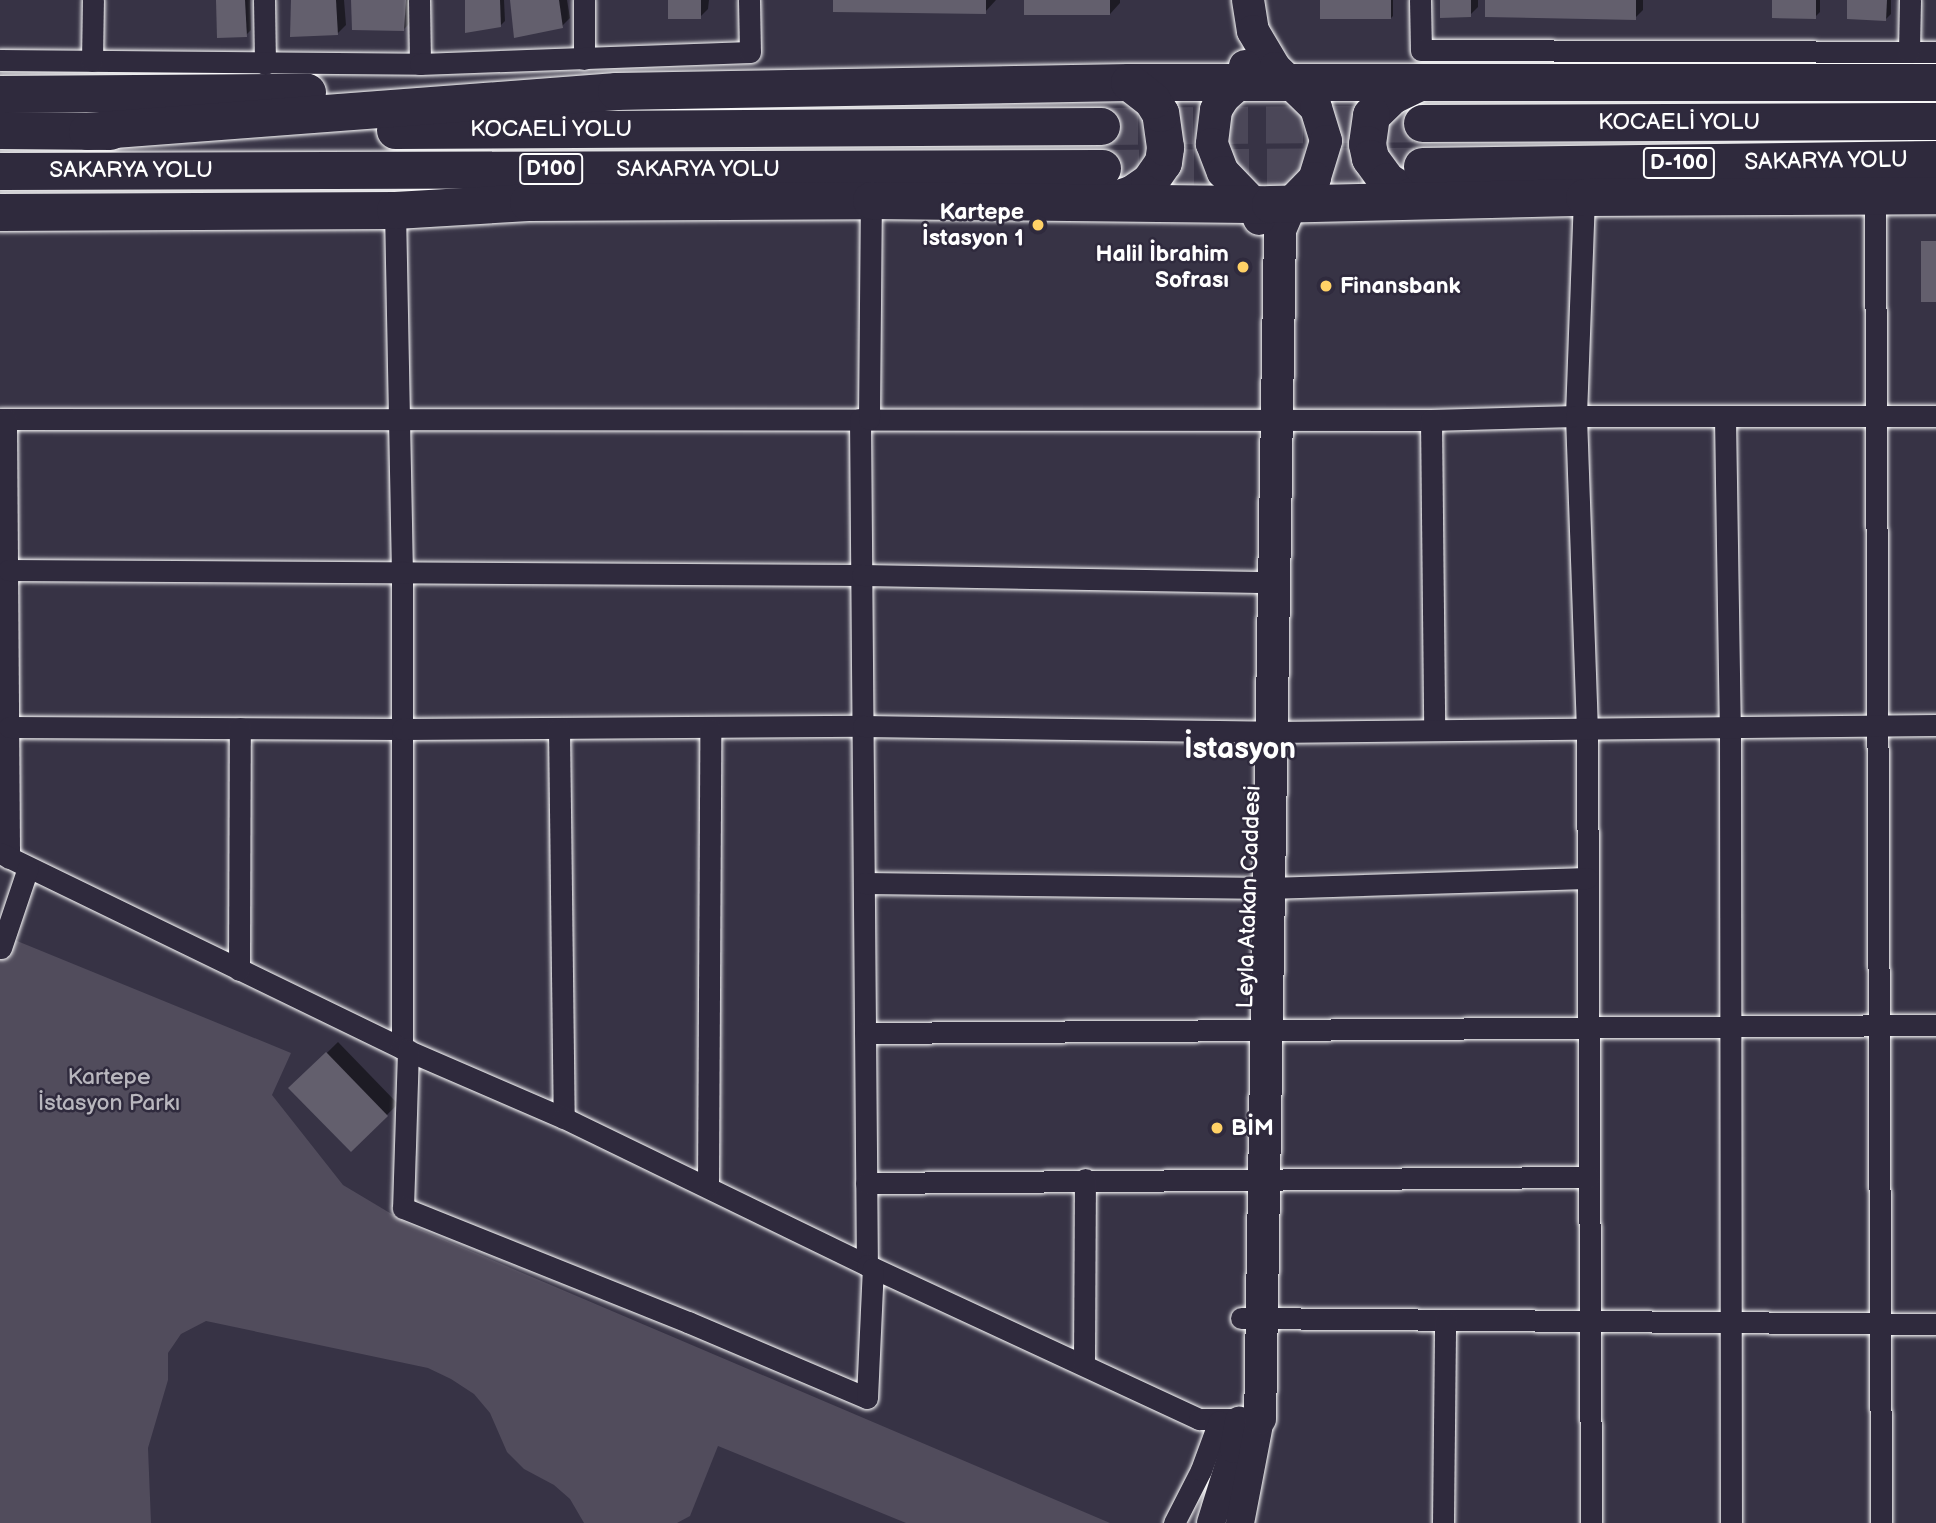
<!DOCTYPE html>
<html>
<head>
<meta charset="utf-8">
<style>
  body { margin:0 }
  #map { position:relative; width:1936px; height:1523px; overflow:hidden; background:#373345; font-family:"Balsamiq Sans",sans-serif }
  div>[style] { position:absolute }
  .green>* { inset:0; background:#514c5c }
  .shadow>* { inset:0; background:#0007 }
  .building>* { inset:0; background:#635f6d }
  .trunk-tunnel>* { height:37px; margin-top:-18.5px; transform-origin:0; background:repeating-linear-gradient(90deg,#4b4758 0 37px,transparent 0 55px) }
  .roads { filter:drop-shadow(0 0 2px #fff) drop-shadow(0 0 2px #fff) }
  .minor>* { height:21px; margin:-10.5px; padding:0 10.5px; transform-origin:10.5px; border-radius:10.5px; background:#2f2a3d }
  .tertiary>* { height:28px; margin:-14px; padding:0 14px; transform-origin:14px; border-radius:14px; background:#2f2a3d }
  .secondary>* { height:32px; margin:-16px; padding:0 16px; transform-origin:16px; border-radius:16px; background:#2f2a3d }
  .trunk>* { height:37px; margin:-18.5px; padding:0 18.5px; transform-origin:18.5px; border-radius:18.5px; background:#2f2a3d }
  .dots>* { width:19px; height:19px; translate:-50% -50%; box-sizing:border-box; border:4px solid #2f2a3d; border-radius:50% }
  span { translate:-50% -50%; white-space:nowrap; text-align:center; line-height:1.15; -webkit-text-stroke:5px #2f2a3d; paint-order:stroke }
  .shield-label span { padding:2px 5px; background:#2f2a3d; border:2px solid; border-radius:5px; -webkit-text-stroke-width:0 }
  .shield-label { font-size:21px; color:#fff; font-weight:700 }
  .street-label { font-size:23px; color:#fff }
  .poi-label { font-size:23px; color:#fff; font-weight:700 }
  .right { translate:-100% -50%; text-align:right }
  .left { translate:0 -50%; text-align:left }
  .park-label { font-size:23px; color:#b9b7be }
  .district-label { font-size:30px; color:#fff; font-weight:700 }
</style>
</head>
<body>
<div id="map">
  <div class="green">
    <i style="clip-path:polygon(0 934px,291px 1053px,272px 1095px,343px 1185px,410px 1225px,1110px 1523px,906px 1523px,718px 1446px,690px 1516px,677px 1523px,584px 1523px,570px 1499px,554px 1485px,524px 1469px,507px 1452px,490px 1413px,474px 1394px,451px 1379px,428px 1368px,206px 1321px,181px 1334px,168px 1353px,168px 1380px,148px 1448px,151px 1523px,0 1523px)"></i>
  </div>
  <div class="shadow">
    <i style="clip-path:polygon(217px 0,250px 0,251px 30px,246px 35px)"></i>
    <i style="clip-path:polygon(292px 0,344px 0,346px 25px,338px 33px)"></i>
    <i style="clip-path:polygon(353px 0,412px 0,411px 22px,403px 30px)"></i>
    <i style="clip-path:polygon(467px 0,504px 0,505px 21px,500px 26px)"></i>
    <i style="clip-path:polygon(512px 0,567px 0,570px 18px,562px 26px)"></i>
    <i style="clip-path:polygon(670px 0,709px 0,708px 9px,700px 17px)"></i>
    <i style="clip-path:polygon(835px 0,996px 0,985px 12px)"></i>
    <i style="clip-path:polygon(1026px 0,1120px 0,1120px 3px,1110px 14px)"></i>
    <i style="clip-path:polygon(1322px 0,1393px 0,1393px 16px,1391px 18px)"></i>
    <i style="clip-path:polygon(1442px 0,1478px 0,1478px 7px,1470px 15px)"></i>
    <i style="clip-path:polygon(1487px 0,1643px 0,1643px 10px,1635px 18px)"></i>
    <i style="clip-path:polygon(1774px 0,1820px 0,1820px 12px,1815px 17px)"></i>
    <i style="clip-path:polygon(1849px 0,1891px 0,1891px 14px,1886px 19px)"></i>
    <i style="clip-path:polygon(338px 1042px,398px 1104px,351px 1150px,291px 1088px)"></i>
  </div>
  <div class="building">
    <i style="clip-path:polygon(216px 0,245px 0,247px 37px,217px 38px)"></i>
    <i style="clip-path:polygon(291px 0,336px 0,338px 35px,290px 37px)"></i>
    <i style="clip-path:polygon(351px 0,406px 0,404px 31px,352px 30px)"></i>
    <i style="clip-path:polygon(465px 0,500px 0,501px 27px,465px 33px)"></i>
    <i style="clip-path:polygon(510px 0,559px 0,563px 28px,514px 38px)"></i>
    <i style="clip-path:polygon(668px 0,701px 0,701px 19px,668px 19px)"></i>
    <i style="clip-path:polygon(833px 0,986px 0,986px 14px,833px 12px)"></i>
    <i style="clip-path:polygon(1024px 0,1110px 0,1110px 15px,1024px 15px)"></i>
    <i style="clip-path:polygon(1320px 0,1391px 0,1391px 19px,1320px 19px)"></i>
    <i style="clip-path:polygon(1440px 0,1471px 0,1471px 17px,1440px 18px)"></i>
    <i style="clip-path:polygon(1485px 0,1636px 0,1636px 20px,1485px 17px)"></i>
    <i style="clip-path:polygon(1772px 0,1816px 0,1816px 19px,1772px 18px)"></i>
    <i style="clip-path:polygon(1847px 0,1887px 0,1886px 21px,1847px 19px)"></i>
    <i style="clip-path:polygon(1921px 241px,1936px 241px,1936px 302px,1921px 302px)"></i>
    <i style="clip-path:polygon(326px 1052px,388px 1116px,351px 1152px,288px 1088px)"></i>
  </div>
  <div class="trunk-tunnel">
    <i style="left:1101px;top:126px;width:321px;rotate:-0.5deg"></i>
    <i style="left:1102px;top:168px;width:320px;rotate:-0.4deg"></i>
  </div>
  <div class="roads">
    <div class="minor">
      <i style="left:264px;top:0;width:64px;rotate:89.1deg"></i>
      <i style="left:419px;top:0;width:64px;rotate:89.1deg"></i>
      <i style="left:584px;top:0;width:59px;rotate:90deg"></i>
      <i style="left:1420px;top:0;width:50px;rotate:88.9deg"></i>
      <i style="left:1421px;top:50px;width:515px;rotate:0.22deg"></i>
      <i style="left:1909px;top:52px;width:52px;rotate:-88.9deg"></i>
      <i style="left:0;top:60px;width:420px;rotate:0.5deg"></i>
      <i style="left:420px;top:64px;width:330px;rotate:-2.1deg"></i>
      <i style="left:750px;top:52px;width:52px;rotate:-91.1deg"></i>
      <i style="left:92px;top:61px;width:61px;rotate:-89.1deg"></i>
      <i style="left:1875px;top:195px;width:1328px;rotate:89.74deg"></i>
      <i style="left:1584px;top:197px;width:219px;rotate:92.1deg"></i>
      <i style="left:1576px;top:416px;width:312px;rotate:88deg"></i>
      <i style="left:1587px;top:728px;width:795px;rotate:89.71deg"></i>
      <i style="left:395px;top:210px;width:361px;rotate:88.9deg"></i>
      <i style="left:402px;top:571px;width:477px;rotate:90deg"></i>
      <i style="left:1725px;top:418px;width:309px;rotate:89.1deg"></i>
      <i style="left:1730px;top:727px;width:796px;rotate:89.93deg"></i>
      <i style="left:0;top:419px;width:1431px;rotate:0.04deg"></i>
      <i style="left:1431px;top:420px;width:145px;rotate:-1.6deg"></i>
      <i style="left:1576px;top:416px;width:360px"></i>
      <i style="left:6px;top:419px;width:439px;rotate:89.6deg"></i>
      <i style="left:860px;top:419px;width:846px;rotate:89.53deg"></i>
      <i style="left:869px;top:419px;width:219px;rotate:-89.5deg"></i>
      <i style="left:1431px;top:420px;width:309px;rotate:89.4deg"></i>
      <i style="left:8px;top:570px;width:854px;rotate:0.34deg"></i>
      <i style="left:862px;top:575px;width:412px;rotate:1deg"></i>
      <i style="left:9px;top:727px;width:393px;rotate:0.3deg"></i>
      <i style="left:402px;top:729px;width:461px;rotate:-0.4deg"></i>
      <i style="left:863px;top:726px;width:410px;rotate:0.8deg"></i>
      <i style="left:1273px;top:732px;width:663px;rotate:-0.6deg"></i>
      <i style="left:559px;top:728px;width:390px;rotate:89.3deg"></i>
      <i style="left:0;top:853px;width:447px;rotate:25.9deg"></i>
      <i style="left:402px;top:1048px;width:176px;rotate:23.4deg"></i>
      <i style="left:564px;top:1118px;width:337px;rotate:25.9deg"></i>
      <i style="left:867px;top:1265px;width:366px;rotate:24.9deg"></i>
      <i style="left:1199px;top:1419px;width:54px"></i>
      <i style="left:864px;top:883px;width:404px;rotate:0.7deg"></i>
      <i style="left:1268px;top:888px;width:319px;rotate:-1.8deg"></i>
      <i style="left:1px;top:948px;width:84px;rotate:-71.4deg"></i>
      <i style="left:239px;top:970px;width:242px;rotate:-89.8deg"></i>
      <i style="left:865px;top:1033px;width:1071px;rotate:-0.43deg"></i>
      <i style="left:408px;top:1050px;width:158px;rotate:91.8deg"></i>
      <i style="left:403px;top:1208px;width:307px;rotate:21.8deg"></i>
      <i style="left:688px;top:1322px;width:194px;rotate:23deg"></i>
      <i style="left:867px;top:1398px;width:130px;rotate:-87.4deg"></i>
      <i style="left:866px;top:1183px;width:723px;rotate:-0.48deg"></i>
      <i style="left:708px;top:1186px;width:457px;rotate:-89.7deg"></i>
      <i style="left:1241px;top:1318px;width:695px;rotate:0.49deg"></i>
      <i style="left:1084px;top:1364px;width:185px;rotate:-89.7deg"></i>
      <i style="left:1174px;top:1523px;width:59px;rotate:-63deg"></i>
      <i style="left:1201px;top:1470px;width:52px;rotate:-69.8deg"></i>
      <i style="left:1443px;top:1523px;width:203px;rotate:-89.4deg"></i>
    </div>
    <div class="tertiary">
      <i style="left:1211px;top:1523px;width:77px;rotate:-72.7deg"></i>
      <i style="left:1234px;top:1449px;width:29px;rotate:-80deg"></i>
      <i style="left:1240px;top:1523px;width:106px;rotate:-79.1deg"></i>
    </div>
    <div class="secondary">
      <i style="left:1248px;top:0;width:31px;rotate:81deg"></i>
      <i style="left:1253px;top:31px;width:43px;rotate:59.3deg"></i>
      <i style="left:1275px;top:68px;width:57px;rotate:44.3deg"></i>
      <i style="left:1316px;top:108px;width:34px;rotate:73deg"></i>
      <i style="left:1326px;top:141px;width:39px;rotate:107deg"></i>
      <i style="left:1315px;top:178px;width:33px;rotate:134deg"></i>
      <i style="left:1292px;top:202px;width:30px;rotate:113deg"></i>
      <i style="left:1280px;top:230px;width:1189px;rotate:90.96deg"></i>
      <i style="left:1245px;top:66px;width:15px;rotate:101deg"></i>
      <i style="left:1242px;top:81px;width:24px;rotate:138deg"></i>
      <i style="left:1224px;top:97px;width:15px;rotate:122deg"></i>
      <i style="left:1216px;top:110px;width:34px;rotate:97deg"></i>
      <i style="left:1212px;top:144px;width:30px;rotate:69deg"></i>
      <i style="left:1223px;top:172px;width:43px;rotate:45.9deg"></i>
      <i style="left:1253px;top:203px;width:17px;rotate:69deg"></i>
    </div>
    <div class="trunk">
      <i style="left:1419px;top:82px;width:30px;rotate:154deg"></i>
      <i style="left:1392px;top:95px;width:29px;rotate:136deg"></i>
      <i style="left:1371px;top:115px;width:29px;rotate:98deg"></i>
      <i style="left:1367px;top:144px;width:14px;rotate:78deg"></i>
      <i style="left:1370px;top:158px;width:29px;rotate:54deg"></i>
      <i style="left:1387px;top:181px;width:28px;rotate:32deg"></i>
      <i style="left:1411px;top:196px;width:13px;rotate:4deg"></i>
      <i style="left:0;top:94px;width:307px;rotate:-0.4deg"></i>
      <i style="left:1422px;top:123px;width:514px;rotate:-0.22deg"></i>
      <i style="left:0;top:130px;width:110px;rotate:0.5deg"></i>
      <i style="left:395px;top:130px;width:706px;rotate:-0.32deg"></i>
      <i style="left:87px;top:131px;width:531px;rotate:-4.32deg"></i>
      <i style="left:616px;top:91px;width:513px;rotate:-1.01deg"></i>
      <i style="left:1129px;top:82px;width:807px"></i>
      <i style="left:1422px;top:166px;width:514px;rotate:-0.78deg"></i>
      <i style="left:0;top:171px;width:1102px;rotate:-0.16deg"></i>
      <i style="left:1113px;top:200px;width:21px;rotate:-19deg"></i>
      <i style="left:1133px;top:193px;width:19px;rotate:-35deg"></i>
      <i style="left:1149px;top:182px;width:24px;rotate:-55deg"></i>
      <i style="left:1163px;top:162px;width:15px;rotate:-82deg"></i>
      <i style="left:1165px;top:147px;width:34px;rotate:-98deg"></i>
      <i style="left:1160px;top:113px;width:15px;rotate:-122deg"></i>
      <i style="left:1152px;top:100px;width:29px;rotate:-142deg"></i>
      <i style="left:0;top:212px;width:395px;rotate:-0.3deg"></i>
      <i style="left:395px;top:210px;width:133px;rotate:-3.4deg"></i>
      <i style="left:528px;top:202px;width:343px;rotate:-0.3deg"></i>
      <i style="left:871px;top:200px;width:399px;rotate:0.6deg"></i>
      <i style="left:1270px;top:204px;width:314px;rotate:-1.3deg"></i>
      <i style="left:1584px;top:197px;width:352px;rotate:-0.3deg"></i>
    </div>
  </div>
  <div class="dots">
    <i style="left:1038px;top:225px;background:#ffd166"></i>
    <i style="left:1243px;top:267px;background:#ffd166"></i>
    <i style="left:1326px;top:286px;background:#ffd166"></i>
    <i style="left:1217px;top:1128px;background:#ffd166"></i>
  </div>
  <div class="shield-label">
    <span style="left:1679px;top:163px">D-100</span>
    <span style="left:551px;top:169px">D100</span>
  </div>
  <div class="street-label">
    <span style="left:1679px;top:122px">KOCAELİ YOLU</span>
    <span style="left:551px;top:129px">KOCAELİ YOLU</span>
    <span style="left:1826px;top:161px;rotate:-1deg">SAKARYA YOLU</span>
    <span style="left:698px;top:169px">SAKARYA YOLU</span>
    <span style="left:131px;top:170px">SAKARYA YOLU</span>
    <span style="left:1249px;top:897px;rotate:-88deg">Leyla Atakan Caddesi</span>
  </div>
  <div class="poi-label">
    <span class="right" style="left:1024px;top:225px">Kartepe<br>İstasyon 1</span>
    <span class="right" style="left:1229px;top:267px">Halil İbrahim<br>Sofrası</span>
    <span class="left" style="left:1340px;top:286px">Finansbank</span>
    <span class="left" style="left:1231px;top:1128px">BİM</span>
  </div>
  <div class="park-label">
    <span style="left:109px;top:1090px">Kartepe<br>İstasyon Parkı</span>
  </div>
  <div class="district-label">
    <span style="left:1240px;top:749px">İstasyon</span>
  </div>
</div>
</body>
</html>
